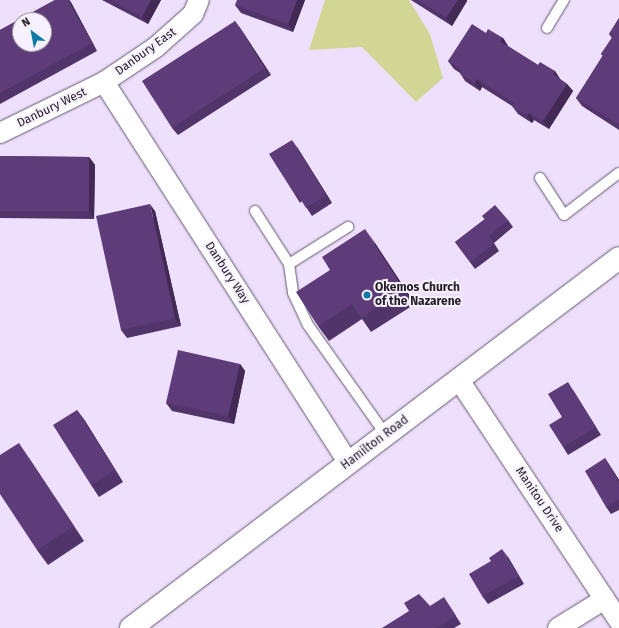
<!DOCTYPE html>
<html>
<head>
<meta charset="utf-8">
<style>
  body { margin:0 }
  #map { position:relative; width:619px; height:628px; overflow:hidden; background:#eee0fc; font-family:"Fira Sans",sans-serif }
  div>[style] { position:absolute }
  .green>* { inset:0; background:#d1d695 }
  .roads { filter:drop-shadow(0 0 1px #63586f) drop-shadow(0 0 1px #63586f) }
  .lane>* { height:10px; margin:-5px; padding:0 5px; transform-origin:5px; border-radius:5px; background:#fff }
  .street>* { height:20px; margin:-10px; padding:0 10px; transform-origin:10px; border-radius:10px; background:#fff }
  .secondary>* { height:22px; margin:-11px; padding:0 11px; transform-origin:11px; border-radius:11px; background:#fff }
  .wall>* { inset:0; background:#513469 }
  .shaded-wall>* { inset:0; background:#422a55 }
  .building>* { inset:0; background:#5e3c7a }
  .dots>* { width:11px; height:11px; translate:-50% -50%; box-sizing:border-box; border:2px solid #f7f1fd; border-radius:50% }
  span { translate:-50% -50%; white-space:nowrap; text-align:center; line-height:1.15; -webkit-text-stroke:4px #f7f1fd; paint-order:stroke }
  .street-label { font-size:12px; color:#26202a }
  .poi-label { font-size:12px; color:#26202a; font-weight:700 }
  .left { translate:0 -50%; text-align:left }
  .north { position:absolute; left:12px; top:12px; width:40px; height:40px; box-sizing:border-box; background:#f7f1fd; border:1px solid #a39da9; border-radius:50%; rotate:328deg; font-size:11px; font-weight:700; line-height:16px; text-align:center; color:#26202a }
  .north::after { content:''; display:block; margin:auto; width:14px; height:18px; background:#0c7aa4; clip-path:polygon(50% 0,100% 100%,50% 72%,0 100%) }
</style>
</head>
<body>
<div id="map">
  <div class="green">
    <i style="clip-path:polygon(325px 0,409px 0,430px 34px,443px 78px,416px 102px,362px 47px,309px 50px)"></i>
  </div>
  <div class="roads">
    <div class="lane">
      <i style="left:547px;top:28px;width:33px;rotate:-59deg"></i>
      <i style="left:540px;top:178px;width:44px;rotate:57deg"></i>
      <i style="left:564px;top:215px;width:69px;rotate:-37.4deg"></i>
      <i style="left:255px;top:211px;width:63px;rotate:57.3deg"></i>
      <i style="left:289px;top:264px;width:29px;rotate:82deg"></i>
      <i style="left:293px;top:293px;width:35px;rotate:65deg"></i>
      <i style="left:308px;top:325px;width:135px;rotate:54.7deg"></i>
      <i style="left:289px;top:264px;width:70px;rotate:-32.1deg"></i>
    </div>
    <div class="street">
      <i style="left:104px;top:82px;width:453px;rotate:57.3deg"></i>
      <i style="left:0;top:133px;width:116px;rotate:-26.1deg"></i>
      <i style="left:104px;top:82px;width:63px;rotate:-33.9deg"></i>
      <i style="left:156px;top:47px;width:50px;rotate:-41.7deg"></i>
      <i style="left:193px;top:14px;width:15px;rotate:-67deg"></i>
      <i style="left:459px;top:380px;width:289px;rotate:56.4deg"></i>
      <i style="left:558px;top:628px;width:55px;rotate:-31.7deg"></i>
    </div>
    <div class="secondary">
      <i style="left:131px;top:628px;width:612px;rotate:-37.17deg"></i>
    </div>
  </div>
  <div class="wall">
    <i style="clip-path:polygon(55px 0,69px 0,97px 51px,0 104px,0 30px)"></i>
    <i style="clip-path:polygon(102px 0,161px 0,148px 24px)"></i>
    <i style="clip-path:polygon(305px 0,293px 32px,241px 13px,235px 5px)"></i>
    <i style="clip-path:polygon(411px 0,467px 0,467px 1px,452px 26px)"></i>
    <i style="clip-path:polygon(619px 18px,619px 130px,582px 106px,576px 98px,603px 56px,601px 54px,612px 38px,609px 34px)"></i>
    <i style="clip-path:polygon(235px 21px,271px 75px,178px 135px,172px 128px)"></i>
    <i style="clip-path:polygon(486px 33px,503px 38px,508px 46px,538px 65px,555px 71px,560px 79px,567px 84px,573px 91px,549px 129px,534px 120px,532px 123px,518px 114px,512px 106px,482px 87px,480px 91px,465px 81px,460px 73px,454px 69px,448px 61px)"></i>
    <i style="clip-path:polygon(297px 147px,332px 203px,312px 216px,302px 201px,300px 203px,295px 195px)"></i>
    <i style="clip-path:polygon(0 156px,89px 157px,95px 165px,94px 219px,0 218px)"></i>
    <i style="clip-path:polygon(155px 211px,181px 326px,127px 338px,121px 330px)"></i>
    <i style="clip-path:polygon(482px 216px,508px 220px,513px 227px,494px 243px,499px 251px,475px 269px,455px 242px,485px 219px)"></i>
    <i style="clip-path:polygon(375px 243px,415px 304px,371px 332px,362px 319px,329px 341px,318px 326px)"></i>
    <i style="clip-path:polygon(240px 364px,245px 371px,234px 424px,172px 411px,166px 403px)"></i>
    <i style="clip-path:polygon(573px 390px,601px 435px,568px 455px,563px 447px,562px 417px)"></i>
    <i style="clip-path:polygon(77px 410px,85px 421px,123px 482px,99px 497px,91px 485px)"></i>
    <i style="clip-path:polygon(29px 458px,84px 541px,48px 565px,37px 550px)"></i>
    <i style="clip-path:polygon(605px 458px,619px 480px,619px 510px,611px 514px,606px 507px)"></i>
    <i style="clip-path:polygon(508px 557px,524px 584px,488px 604px,482px 596px)"></i>
    <i style="clip-path:polygon(449px 605px,461px 624px,454px 628px,382px 628px,430px 606px)"></i>
  </div>
  <div class="shaded-wall">
    <i style="clip-path:polygon(68px 0,69px 0,71px 2px,97px 51px,92px 43px)"></i>
    <i style="clip-path:polygon(151px 0,161px 0,148px 24px,142px 17px)"></i>
    <i style="clip-path:polygon(297px 0,305px 0,293px 32px,288px 24px)"></i>
    <i style="clip-path:polygon(458px 0,467px 0,467px 1px,452px 26px,446px 18px)"></i>
    <i style="clip-path:polygon(235px 21px,241px 29px,271px 75px,265px 68px)"></i>
    <i style="clip-path:polygon(503px 38px,508px 46px,500px 42px)"></i>
    <i style="clip-path:polygon(555px 71px,560px 79px,558px 82px,553px 74px)"></i>
    <i style="clip-path:polygon(477px 79px,482px 87px,480px 91px,475px 83px)"></i>
    <i style="clip-path:polygon(567px 84px,573px 91px,549px 129px,543px 121px)"></i>
    <i style="clip-path:polygon(529px 113px,534px 120px,532px 123px,527px 116px)"></i>
    <i style="clip-path:polygon(292px 140px,297px 147px,332px 203px,326px 195px)"></i>
    <i style="clip-path:polygon(89px 157px,95px 165px,94px 219px,89px 211px)"></i>
    <i style="clip-path:polygon(150px 204px,155px 211px,181px 326px,175px 318px)"></i>
    <i style="clip-path:polygon(365px 229px,375px 243px,415px 304px,404px 290px)"></i>
    <i style="clip-path:polygon(240px 364px,245px 371px,234px 424px,228px 416px)"></i>
    <i style="clip-path:polygon(77px 410px,85px 421px,123px 482px,115px 470px)"></i>
    <i style="clip-path:polygon(605px 458px,619px 480px,619px 482px)"></i>
    <i style="clip-path:polygon(502px 549px,508px 557px,524px 584px,519px 576px)"></i>
  </div>
  <div class="building">
    <i style="clip-path:polygon(evenodd,55px 0,68px 0,92px 43px,0 93px,0 30px,55px 0,20px 20px,44px 20px,44px 44px,20px 44px,20px 20px)"></i>
    <i style="clip-path:polygon(111px 0,151px 0,142px 17px)"></i>
    <i style="clip-path:polygon(237px 0,297px 0,288px 24px,235px 5px)"></i>
    <i style="clip-path:polygon(418px 0,458px 0,446px 18px)"></i>
    <i style="clip-path:polygon(619px 18px,619px 122px,618px 124px,576px 98px,603px 55px,601px 54px,613px 36px,609px 34px)"></i>
    <i style="clip-path:polygon(235px 21px,265px 68px,172px 128px,142px 81px)"></i>
    <i style="clip-path:polygon(472px 24px,486px 33px,488px 29px,503px 38px,500px 42px,538px 65px,540px 62px,555px 71px,553px 74px,567px 84px,543px 121px,529px 113px,527px 116px,512px 106px,514px 103px,477px 79px,475px 83px,460px 74px,462px 70px,448px 61px)"></i>
    <i style="clip-path:polygon(292px 140px,326px 195px,306px 208px,297px 193px,295px 195px,269px 154px)"></i>
    <i style="clip-path:polygon(0 156px,89px 157px,89px 211px,0 211px)"></i>
    <i style="clip-path:polygon(150px 204px,175px 318px,121px 330px,96px 216px)"></i>
    <i style="clip-path:polygon(495px 205px,508px 220px,489px 236px,494px 244px,470px 262px,455px 242px,485px 219px,482px 216px)"></i>
    <i style="clip-path:polygon(365px 229px,404px 290px,361px 318px,352px 304px,318px 326px,296px 292px,330px 270px,322px 257px)"></i>
    <i style="clip-path:polygon(178px 350px,240px 364px,228px 416px,166px 403px)"></i>
    <i style="clip-path:polygon(568px 382px,596px 427px,563px 447px,549px 425px,562px 417px,548px 394px)"></i>
    <i style="clip-path:polygon(77px 410px,115px 470px,91px 485px,53px 425px)"></i>
    <i style="clip-path:polygon(19px 443px,74px 526px,37px 550px,0 494px,0 455px)"></i>
    <i style="clip-path:polygon(605px 458px,619px 482px,619px 499px,606px 507px,585px 471px)"></i>
    <i style="clip-path:polygon(502px 549px,519px 576px,482px 596px,469px 574px,491px 561px,489px 558px)"></i>
    <i style="clip-path:polygon(419px 594px,430px 606px,444px 597px,456px 616px,436px 628px,382px 628px,409px 611px,404px 603px)"></i>
  </div>
  <div class="dots">
    <i style="left:367px;top:295px;background:#0c7aa4"></i>
  </div>
  <div class="street-label">
    <span style="left:146px;top:52px;rotate:-36deg">Danbury East</span>
    <span style="left:52px;top:108px;rotate:-26deg">Danbury West</span>
    <span style="left:227px;top:273px;rotate:57deg">Danbury Way</span>
    <span style="left:375px;top:443px;rotate:-37deg">Hamilton Road</span>
    <span style="left:539px;top:500px;rotate:56deg">Manitou Drive</span>
  </div>
  <div class="poi-label">
    <span class="left" style="left:375px;top:295px">Okemos Church<br>of the Nazarene</span>
  </div>
  <div class="north">N</div>
</div>
</body>
</html>
